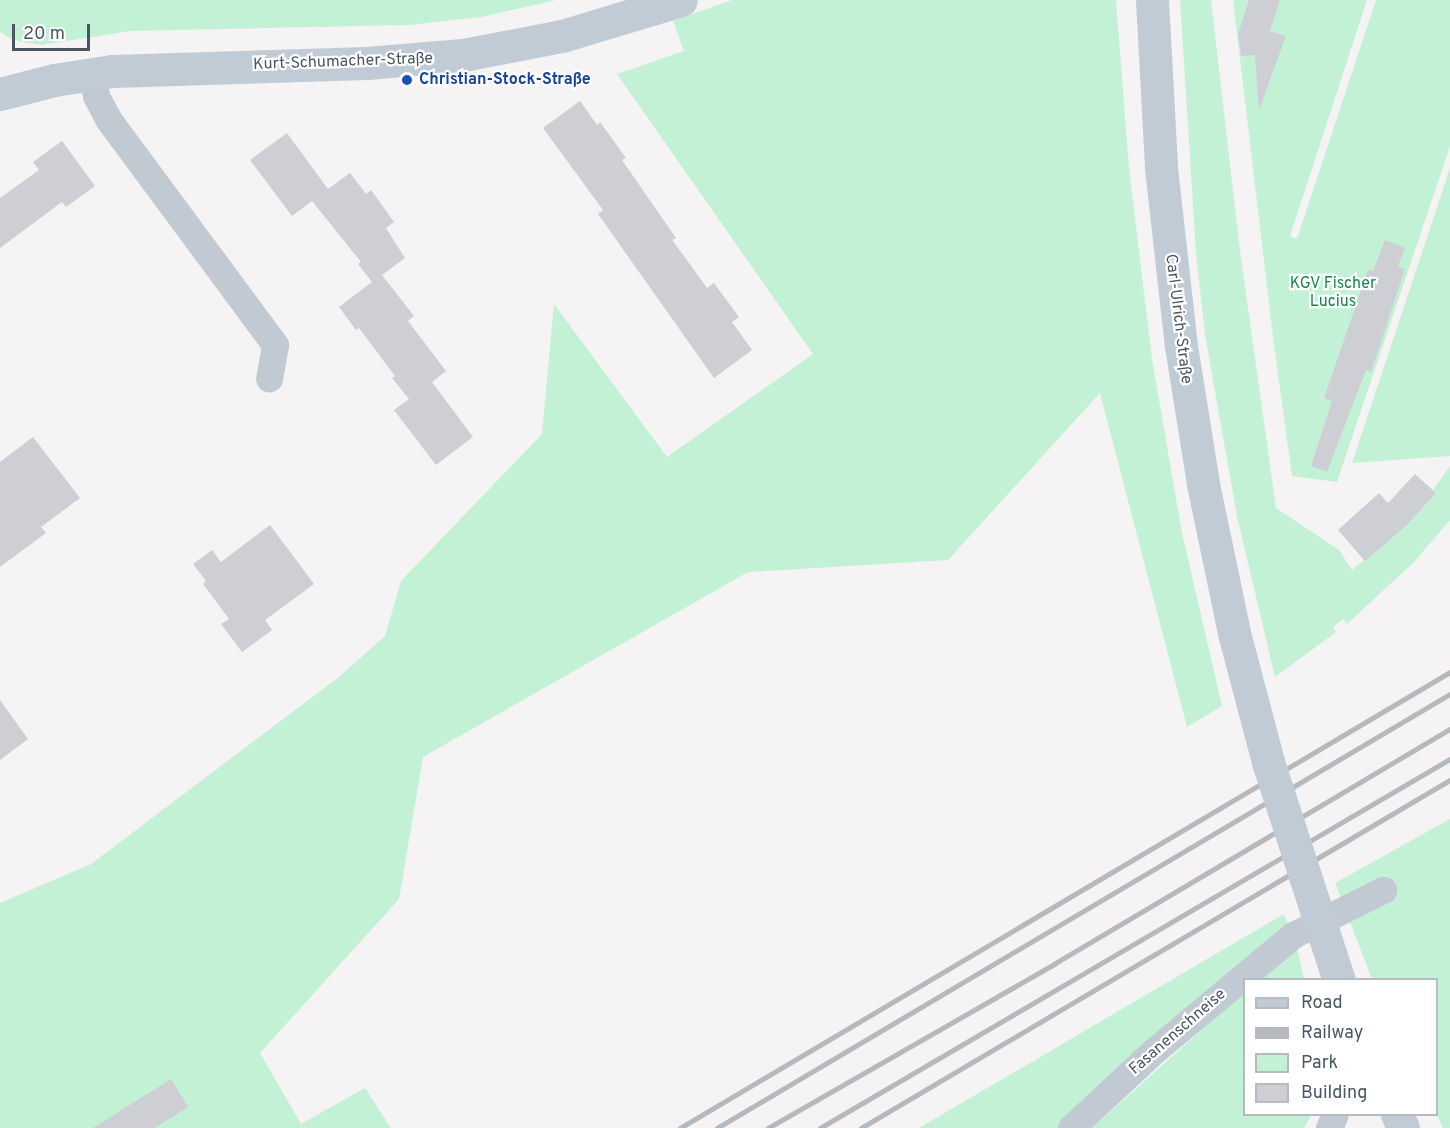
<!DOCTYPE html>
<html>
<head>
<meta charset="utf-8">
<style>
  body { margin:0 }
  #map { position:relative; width:1450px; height:1128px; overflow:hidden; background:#f5f3f3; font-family:Overpass,sans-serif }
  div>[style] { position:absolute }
  .green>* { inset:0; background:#c3f1d5 }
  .building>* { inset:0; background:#cdcfd5 }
  .street>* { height:27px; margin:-13.5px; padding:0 13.5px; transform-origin:13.5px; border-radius:13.5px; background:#c1cad2 }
  .secondary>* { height:33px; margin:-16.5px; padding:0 16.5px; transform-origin:16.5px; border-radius:16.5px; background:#c1cbd6 }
  .rail>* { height:4.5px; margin:-2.25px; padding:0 2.25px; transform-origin:2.25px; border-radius:2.25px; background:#b5b8bd }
  .secondary-bridge>* { height:33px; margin:-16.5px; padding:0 16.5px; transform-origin:16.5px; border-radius:16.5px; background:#c1cbd6 }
  .dots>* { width:16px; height:16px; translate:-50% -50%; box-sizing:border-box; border:3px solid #fff; border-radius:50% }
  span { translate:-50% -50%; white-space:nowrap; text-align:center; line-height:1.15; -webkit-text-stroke:4.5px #fff; paint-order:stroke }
  .street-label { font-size:16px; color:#4a5661 }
  .transit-label { font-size:16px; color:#164399; font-weight:700 }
  .left { translate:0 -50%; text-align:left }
  .park-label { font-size:16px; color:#17864f }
  .legend { position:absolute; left:1243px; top:978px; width:195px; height:138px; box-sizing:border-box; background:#fff; border:2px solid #b7bbc0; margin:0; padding:8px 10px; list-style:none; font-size:18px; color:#4a5661 }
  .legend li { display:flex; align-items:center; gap:12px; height:30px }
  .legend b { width:30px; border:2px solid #b7bbc0 }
  .scale { position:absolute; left:12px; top:24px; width:78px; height:27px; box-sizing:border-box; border:3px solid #4a5661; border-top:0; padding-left:8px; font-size:18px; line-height:21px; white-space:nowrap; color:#4a5661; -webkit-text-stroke:4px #fff; paint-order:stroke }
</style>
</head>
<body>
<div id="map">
  <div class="green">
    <i style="clip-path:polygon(0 0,556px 0,481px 17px,409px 25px,130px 31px,41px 45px,13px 40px,0 32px)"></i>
    <i style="clip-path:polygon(732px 0,1116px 0,1129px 168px,1152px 359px,1182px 533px,1222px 706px,1187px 727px,1100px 393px,948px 560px,748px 572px,423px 757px,399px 899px,260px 1053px,301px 1124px,365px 1088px,391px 1128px,0 1128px,0 903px,91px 864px,339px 677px,385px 636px,401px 581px,542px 434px,554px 304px,667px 457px,813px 354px,617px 74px,684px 51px,673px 21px)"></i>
    <i style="clip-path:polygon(1180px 0,1211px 0,1240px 251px,1276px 508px,1339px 550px,1352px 570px,1407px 525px,1436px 493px,1433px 490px,1450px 466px,1450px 520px,1413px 563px,1347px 624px,1343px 619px,1333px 627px,1336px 632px,1275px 677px,1237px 516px,1205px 334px,1196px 253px)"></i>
    <i style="clip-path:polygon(1233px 0,1367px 0,1290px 236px,1297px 239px,1376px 0,1450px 0,1450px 146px,1337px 482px,1292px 476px,1274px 345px)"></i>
    <i style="clip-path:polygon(1450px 168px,1450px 456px,1352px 463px)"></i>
    <i style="clip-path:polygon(1450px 819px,1450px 1128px,1443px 1128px,1436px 1114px,1436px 980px,1372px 979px,1335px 883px)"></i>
    <i style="clip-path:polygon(1284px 914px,1290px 929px,1058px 1128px,919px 1128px)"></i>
    <i style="clip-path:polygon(1297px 948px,1304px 979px,1260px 980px)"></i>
    <i style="clip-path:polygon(1244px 992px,1244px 1114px,1311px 1115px,1304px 1128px,1092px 1128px)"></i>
  </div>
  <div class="building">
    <i style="clip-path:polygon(1249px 0,1280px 0,1270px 31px,1286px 36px,1259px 110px,1255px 55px,1241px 56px,1238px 34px)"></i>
    <i style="clip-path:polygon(580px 101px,597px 125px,600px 122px,626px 158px,622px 160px,676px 238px,672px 240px,689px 263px,707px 288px,714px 283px,739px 317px,732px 322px,752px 350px,714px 378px,598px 214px,603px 210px,543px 128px)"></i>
    <i style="clip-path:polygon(287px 133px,328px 189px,350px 173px,366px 194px,371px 190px,394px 222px,386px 228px,405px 258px,382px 275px,414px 316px,408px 321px,446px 371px,432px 382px,473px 437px,436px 465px,394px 410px,409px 399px,392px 378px,395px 376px,359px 328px,356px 330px,339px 307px,372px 282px,358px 264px,361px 262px,312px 201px,292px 216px,250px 160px)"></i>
    <i style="clip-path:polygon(62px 141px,95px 186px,66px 207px,62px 202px,0 248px,0 198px,39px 170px,33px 162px)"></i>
    <i style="clip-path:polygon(1385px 240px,1405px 248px,1398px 266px,1405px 269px,1371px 372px,1366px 370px,1327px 472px,1311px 466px,1332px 401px,1324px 398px,1368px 270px,1373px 271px)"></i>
    <i style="clip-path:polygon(33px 437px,80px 498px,41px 527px,46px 533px,0 567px,0 462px)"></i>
    <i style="clip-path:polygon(1415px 474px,1436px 493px,1407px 525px,1365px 561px,1338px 530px,1379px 493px,1388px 503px)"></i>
    <i style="clip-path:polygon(270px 525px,314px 584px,265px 620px,272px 630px,242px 652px,221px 624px,229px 619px,203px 584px,206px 581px,193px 564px,212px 550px,221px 562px)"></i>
    <i style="clip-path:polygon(0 700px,28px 739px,0 760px)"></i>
    <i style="clip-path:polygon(171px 1079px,188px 1107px,155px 1128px,93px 1128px)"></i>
  </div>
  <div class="street">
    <i style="left:92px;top:73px;width:23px;rotate:80deg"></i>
    <i style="left:96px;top:96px;width:26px;rotate:62deg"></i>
    <i style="left:108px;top:119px;width:281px;rotate:53.5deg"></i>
    <i style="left:275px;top:345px;width:34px;rotate:100deg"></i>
    <i style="left:1071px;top:1128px;width:115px;rotate:-42.9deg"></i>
    <i style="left:1155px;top:1050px;width:180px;rotate:-39.8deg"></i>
    <i style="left:1293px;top:935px;width:101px;rotate:-26.6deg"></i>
    <i style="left:1329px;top:1128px;width:15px;rotate:-67deg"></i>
  </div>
  <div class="secondary">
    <i style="left:1152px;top:0;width:168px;rotate:86.9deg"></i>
    <i style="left:1161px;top:168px;width:179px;rotate:83.6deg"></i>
    <i style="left:1181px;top:346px;width:140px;rotate:80.9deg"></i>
    <i style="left:1203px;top:484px;width:152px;rotate:78.2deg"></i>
    <i style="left:0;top:94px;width:56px;rotate:-14.5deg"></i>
    <i style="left:54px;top:80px;width:60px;rotate:-8.7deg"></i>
    <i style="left:113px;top:71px;width:254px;rotate:-1.8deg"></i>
    <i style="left:367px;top:63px;width:96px;rotate:-4.8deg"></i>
    <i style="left:463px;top:55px;width:101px;rotate:-10.9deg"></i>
    <i style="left:562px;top:36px;width:124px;rotate:-16.8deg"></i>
    <i style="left:1397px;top:1114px;width:15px;rotate:67deg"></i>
  </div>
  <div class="rail">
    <i style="left:680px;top:1128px;width:895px;rotate:-30.63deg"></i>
    <i style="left:717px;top:1128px;width:852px;rotate:-30.63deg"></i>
    <i style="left:768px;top:1128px;width:330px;rotate:-29.8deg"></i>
    <i style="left:1054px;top:964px;width:460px;rotate:-30.7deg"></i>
    <i style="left:820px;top:1128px;width:730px;rotate:-30.36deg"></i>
    <i style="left:861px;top:1128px;width:684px;rotate:-30.58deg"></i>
  </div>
  <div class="secondary-bridge">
    <i style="left:1234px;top:633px;width:133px;rotate:75.2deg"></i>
    <i style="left:1268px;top:762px;width:229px;rotate:72deg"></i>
  </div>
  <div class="dots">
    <i style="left:407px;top:80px;background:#1a4fb4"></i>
  </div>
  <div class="street-label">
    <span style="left:343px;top:62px;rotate:-2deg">Kurt-Schumacher-Straße</span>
    <span style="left:1178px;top:319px;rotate:83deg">Carl-Ulrich-Straße</span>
    <span style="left:1178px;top:1032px;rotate:-41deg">Fasanenschneise</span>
  </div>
  <div class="transit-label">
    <span class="left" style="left:419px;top:80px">Christian-Stock-Straße</span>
  </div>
  <div class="park-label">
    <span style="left:1333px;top:293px">KGV Fischer<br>Lucius</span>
  </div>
  <ul class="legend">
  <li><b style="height:8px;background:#c1cbd6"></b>Road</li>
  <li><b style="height:8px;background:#b5b8bd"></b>Railway</li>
  <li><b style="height:16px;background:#c3f1d5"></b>Park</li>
  <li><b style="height:16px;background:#cdcfd5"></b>Building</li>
  </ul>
  <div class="scale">20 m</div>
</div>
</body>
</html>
